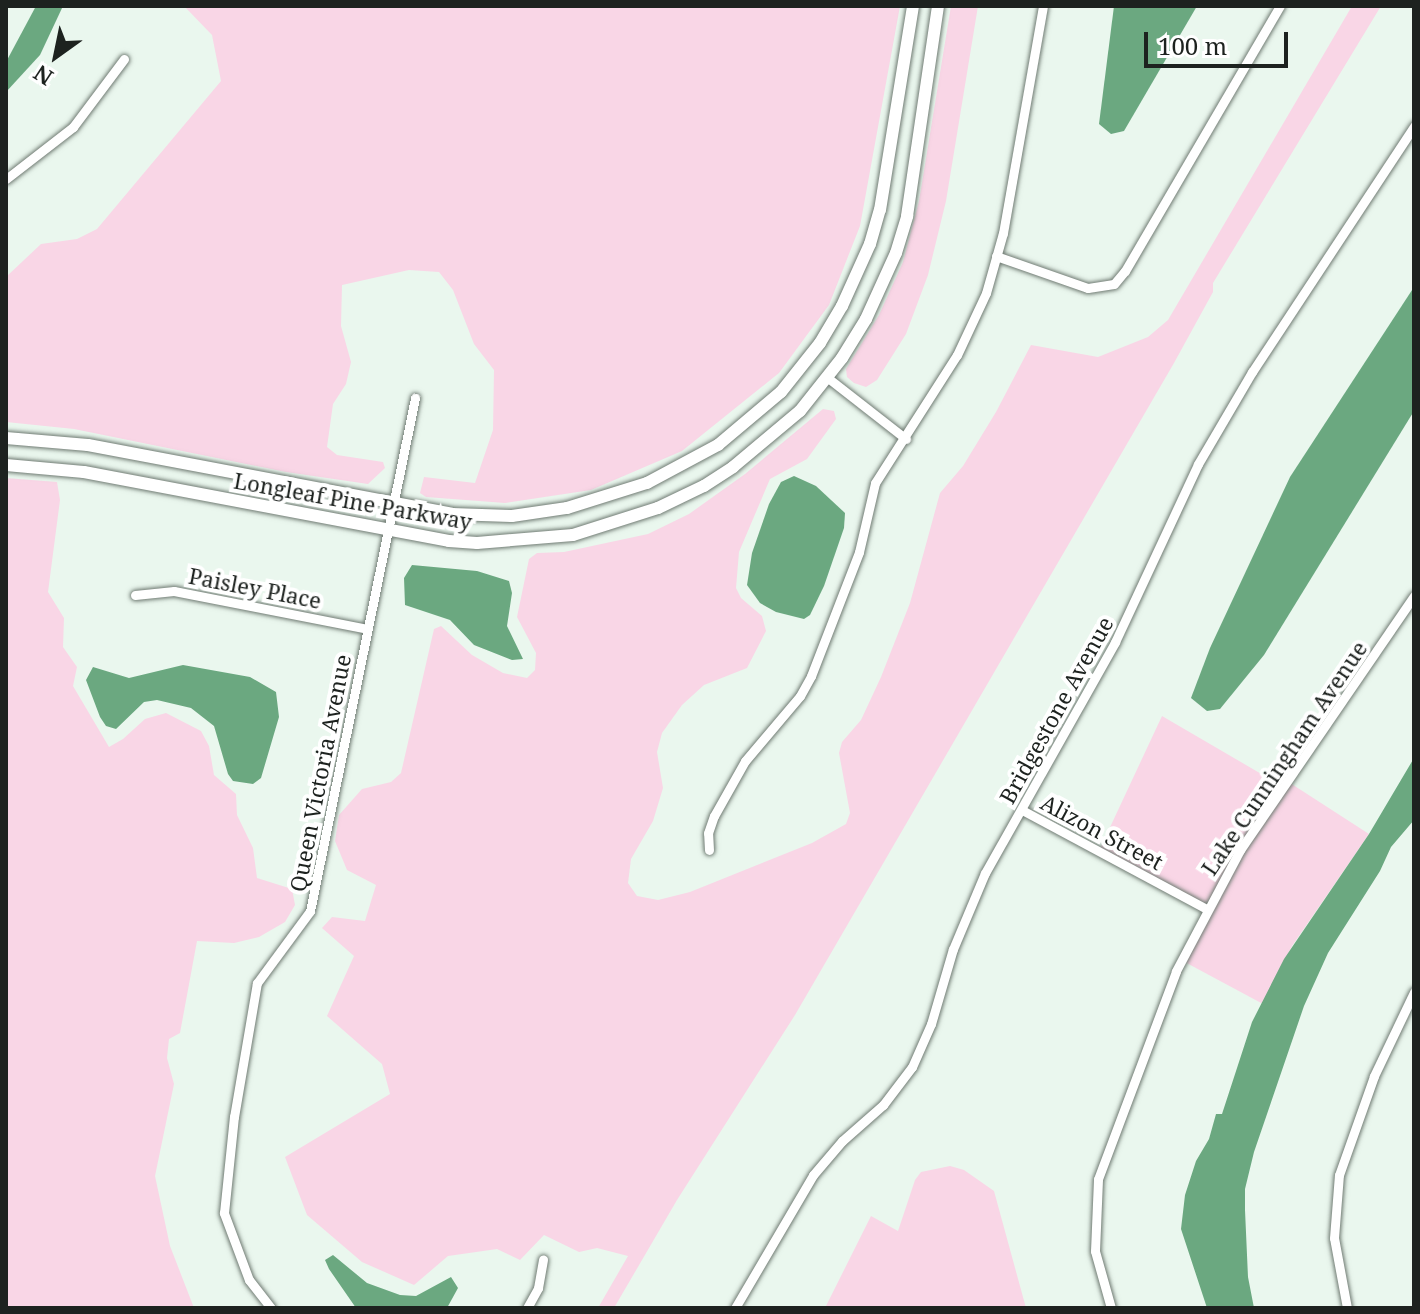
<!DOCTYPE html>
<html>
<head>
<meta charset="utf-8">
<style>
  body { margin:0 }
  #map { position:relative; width:1420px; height:1314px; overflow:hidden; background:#eaf7ee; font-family:"Noto Serif",serif }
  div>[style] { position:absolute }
  .green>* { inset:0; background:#f9d6e6 }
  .water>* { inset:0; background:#6ba880 }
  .roads { filter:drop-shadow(0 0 2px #707b73) drop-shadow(0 0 2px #707b73) }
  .minor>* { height:9px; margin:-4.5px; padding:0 4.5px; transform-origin:4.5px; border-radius:4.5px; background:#fff }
  .secondary>* { height:12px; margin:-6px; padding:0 6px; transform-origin:6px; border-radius:6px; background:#fff }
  span { translate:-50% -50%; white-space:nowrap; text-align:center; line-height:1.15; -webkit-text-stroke:8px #fff; paint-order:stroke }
  .street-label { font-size:22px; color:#1d221f }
  .frame { position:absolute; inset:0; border:8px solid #1d221f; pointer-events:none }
  .north { position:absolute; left:16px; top:16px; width:80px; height:80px; -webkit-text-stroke:6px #fff; paint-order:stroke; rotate:213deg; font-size:22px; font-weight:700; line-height:32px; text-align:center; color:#1d221f }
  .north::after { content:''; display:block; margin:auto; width:28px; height:36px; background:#1d221f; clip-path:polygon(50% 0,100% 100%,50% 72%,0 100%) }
  .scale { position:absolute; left:1144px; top:32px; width:144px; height:36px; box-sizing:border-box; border:4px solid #1d221f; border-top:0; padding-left:10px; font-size:24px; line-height:28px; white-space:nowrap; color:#1d221f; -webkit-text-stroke:6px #fff; paint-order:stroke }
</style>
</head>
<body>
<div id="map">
  <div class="green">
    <i style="clip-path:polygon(184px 6px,900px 6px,860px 226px,829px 305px,779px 373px,682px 451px,591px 490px,505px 503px,426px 497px,420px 493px,424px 477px,475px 483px,493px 430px,494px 370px,474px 344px,453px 290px,439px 272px,409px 270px,342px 285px,341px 326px,351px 362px,346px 384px,333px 404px,327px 447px,337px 455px,383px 462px,385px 468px,368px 484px,286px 472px,74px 429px,6px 422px,6px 277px,41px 244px,77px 239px,97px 229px,221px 81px,212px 35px)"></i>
    <i style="clip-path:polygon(951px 6px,978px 6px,946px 201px,928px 275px,906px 334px,877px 380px,866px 387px,854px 383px,847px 377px,846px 369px,879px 315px,903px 262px,919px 201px)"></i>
    <i style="clip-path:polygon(1352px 6px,1381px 6px,1213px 283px,1213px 292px,1174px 363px,795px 1015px,677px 1200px,614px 1308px,598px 1308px,628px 1256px,597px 1248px,579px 1252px,544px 1235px,520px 1260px,497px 1249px,448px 1256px,414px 1285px,362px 1262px,307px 1215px,285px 1157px,390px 1094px,382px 1064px,327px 1016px,354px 956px,322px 928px,332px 917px,365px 921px,376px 885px,347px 870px,335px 841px,339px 815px,362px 789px,391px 782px,401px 773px,434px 629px,441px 626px,472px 655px,503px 673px,527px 678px,535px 670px,536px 653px,517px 617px,529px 559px,537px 553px,564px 552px,648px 534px,689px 514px,745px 474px,823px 409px,834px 411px,836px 419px,807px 459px,770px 479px,739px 552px,736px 588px,741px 598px,762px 616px,766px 631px,747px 668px,704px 685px,682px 705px,662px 733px,657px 752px,663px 788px,653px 821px,631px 859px,628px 883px,637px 896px,658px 900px,690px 892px,812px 843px,846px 824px,850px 813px,839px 753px,842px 742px,861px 720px,881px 677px,910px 603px,940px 493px,963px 466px,996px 412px,1031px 345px,1098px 357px,1148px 337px,1168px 320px)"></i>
    <i style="clip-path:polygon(6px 478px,57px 482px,60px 500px,48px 592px,64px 618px,63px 647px,77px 667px,73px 686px,109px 747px,123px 739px,145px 719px,166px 713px,201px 731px,209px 746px,214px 775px,236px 794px,237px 815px,253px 848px,257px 878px,292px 889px,295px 905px,285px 922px,259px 937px,234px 943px,197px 941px,180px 1033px,169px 1039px,167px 1058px,174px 1084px,155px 1176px,170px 1246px,194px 1308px,6px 1308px)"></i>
    <i style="clip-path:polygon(1162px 716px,1282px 786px,1287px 781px,1369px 834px,1292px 946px,1263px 1004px,1181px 960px,1206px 909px,1098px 853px)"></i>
    <i style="clip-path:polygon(950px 1166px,964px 1170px,994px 1191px,1026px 1308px,825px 1308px,871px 1216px,898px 1231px,915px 1180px,921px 1172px)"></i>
  </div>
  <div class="water">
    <i style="clip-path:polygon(36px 6px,63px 6px,40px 55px,6px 92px,6px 62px)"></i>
    <i style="clip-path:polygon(1114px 6px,1197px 6px,1124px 131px,1111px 134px,1099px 124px)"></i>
    <i style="clip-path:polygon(1414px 287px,1414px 411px,1264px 655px,1220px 709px,1207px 711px,1191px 698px,1210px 648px,1290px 477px)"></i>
    <i style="clip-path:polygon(794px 476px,816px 486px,845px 513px,844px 528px,824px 586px,810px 615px,804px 619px,776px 612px,760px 603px,747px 585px,752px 553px,769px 504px,781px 482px)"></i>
    <i style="clip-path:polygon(412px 565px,477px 571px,509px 581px,512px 593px,507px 626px,523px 659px,512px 660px,474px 645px,450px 620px,405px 605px,404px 578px)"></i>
    <i style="clip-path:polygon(183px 665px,250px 677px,276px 692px,279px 717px,261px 778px,253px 784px,233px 781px,228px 774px,214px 726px,191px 708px,157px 700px,144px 702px,116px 729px,106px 726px,100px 717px,86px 680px,93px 667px,129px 678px)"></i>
    <i style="clip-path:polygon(1414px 758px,1414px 820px,1391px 847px,1380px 871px,1328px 953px,1304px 1006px,1254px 1152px,1245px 1189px,1245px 1210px,1248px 1277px,1254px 1308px,1207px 1308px,1181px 1229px,1185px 1195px,1196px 1161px,1209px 1139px,1216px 1114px,1222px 1114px,1252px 1022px,1284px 959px,1369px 834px)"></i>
    <i style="clip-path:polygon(333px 1255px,367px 1283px,400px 1295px,416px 1296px,451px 1277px,458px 1288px,447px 1308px,356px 1308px,329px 1269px,325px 1260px)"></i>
  </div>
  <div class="roads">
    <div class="minor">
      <i style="left:6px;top:179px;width:85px;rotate:-37.8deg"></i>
      <i style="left:73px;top:127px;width:85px;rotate:-53.1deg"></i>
      <i style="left:996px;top:256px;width:97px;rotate:19.2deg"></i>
      <i style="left:1088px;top:288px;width:26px;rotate:-9deg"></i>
      <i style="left:1114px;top:284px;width:17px;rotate:-50deg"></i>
      <i style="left:1125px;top:271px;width:307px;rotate:-59.7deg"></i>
      <i style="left:828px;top:378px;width:99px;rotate:38deg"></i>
      <i style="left:135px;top:595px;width:39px;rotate:-6deg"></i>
      <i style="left:174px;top:591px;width:197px;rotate:11.1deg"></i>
      <i style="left:1022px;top:810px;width:210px;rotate:28.2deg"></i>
      <i style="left:709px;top:850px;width:17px;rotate:-93deg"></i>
      <i style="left:708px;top:833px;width:18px;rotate:-71deg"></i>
      <i style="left:714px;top:816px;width:63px;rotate:-60.6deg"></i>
      <i style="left:745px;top:761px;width:85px;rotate:-49.8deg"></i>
      <i style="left:800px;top:696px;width:23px;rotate:-61deg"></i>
      <i style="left:811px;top:676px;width:133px;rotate:-68.8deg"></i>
      <i style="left:859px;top:552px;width:71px;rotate:-76.9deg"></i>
      <i style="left:875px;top:483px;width:152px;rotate:-57.4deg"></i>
      <i style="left:957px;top:355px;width:68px;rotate:-64.9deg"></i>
      <i style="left:986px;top:293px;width:62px;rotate:-74.2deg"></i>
      <i style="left:1003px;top:233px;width:230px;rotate:-80deg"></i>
      <i style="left:271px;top:1308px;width:36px;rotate:-128deg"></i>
      <i style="left:249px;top:1280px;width:72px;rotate:-110.5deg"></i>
      <i style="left:224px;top:1213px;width:97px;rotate:-84.1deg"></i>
      <i style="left:234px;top:1117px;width:136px;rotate:-80.3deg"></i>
      <i style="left:257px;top:983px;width:89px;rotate:-53.6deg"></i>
      <i style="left:310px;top:911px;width:524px;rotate:-78.43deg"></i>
      <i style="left:527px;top:1308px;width:23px;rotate:-61deg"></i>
      <i style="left:538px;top:1288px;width:29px;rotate:-80deg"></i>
      <i style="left:735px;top:1308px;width:154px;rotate:-59.6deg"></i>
      <i style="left:813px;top:1175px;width:45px;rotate:-49.5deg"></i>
      <i style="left:842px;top:1141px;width:55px;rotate:-41.3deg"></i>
      <i style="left:883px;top:1105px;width:48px;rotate:-52.7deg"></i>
      <i style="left:912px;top:1067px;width:47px;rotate:-66.2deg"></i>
      <i style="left:931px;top:1024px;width:78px;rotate:-73.7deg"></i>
      <i style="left:953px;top:949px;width:82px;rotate:-67.2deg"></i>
      <i style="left:985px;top:873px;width:265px;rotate:-60.6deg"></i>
      <i style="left:1115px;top:642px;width:196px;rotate:-65deg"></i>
      <i style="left:1198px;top:464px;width:107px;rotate:-59.6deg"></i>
      <i style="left:1252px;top:372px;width:295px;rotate:-56.6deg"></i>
      <i style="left:1111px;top:1308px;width:59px;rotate:-105.7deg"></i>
      <i style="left:1095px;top:1251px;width:72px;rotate:-87.6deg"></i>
      <i style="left:1098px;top:1179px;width:222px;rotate:-69.4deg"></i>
      <i style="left:1176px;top:971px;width:137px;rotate:-62.1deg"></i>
      <i style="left:1240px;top:850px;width:308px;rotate:-55.6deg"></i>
      <i style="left:1347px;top:1308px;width:71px;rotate:-100.5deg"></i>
      <i style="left:1334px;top:1238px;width:63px;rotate:-85.5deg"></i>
      <i style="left:1339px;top:1175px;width:105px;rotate:-70.5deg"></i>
      <i style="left:1374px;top:1076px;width:93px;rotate:-64.5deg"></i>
    </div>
    <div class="secondary">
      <i style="left:6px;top:438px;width:82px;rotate:4.9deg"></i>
      <i style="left:88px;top:445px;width:370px;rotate:10.7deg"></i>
      <i style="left:452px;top:514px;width:60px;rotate:1.9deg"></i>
      <i style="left:512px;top:516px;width:56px;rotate:-8.3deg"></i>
      <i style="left:567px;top:508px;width:84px;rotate:-17.4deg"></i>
      <i style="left:647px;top:483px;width:81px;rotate:-28.2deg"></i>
      <i style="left:718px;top:445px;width:82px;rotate:-40.1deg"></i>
      <i style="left:781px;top:392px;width:63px;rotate:-51.5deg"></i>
      <i style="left:820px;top:343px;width:43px;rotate:-59.3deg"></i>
      <i style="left:842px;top:306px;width:68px;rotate:-65.7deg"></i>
      <i style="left:870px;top:244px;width:35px;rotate:-74deg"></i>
      <i style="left:880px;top:210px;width:207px;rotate:-80.8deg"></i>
      <i style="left:6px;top:465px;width:78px;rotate:5.1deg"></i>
      <i style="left:84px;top:472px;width:371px;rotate:10.7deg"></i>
      <i style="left:449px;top:541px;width:28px;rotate:4deg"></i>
      <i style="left:477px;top:543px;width:96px;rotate:-4.8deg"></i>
      <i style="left:573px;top:535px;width:89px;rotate:-17.6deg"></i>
      <i style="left:658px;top:508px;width:51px;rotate:-25.6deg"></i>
      <i style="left:704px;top:486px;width:35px;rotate:-33deg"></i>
      <i style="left:733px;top:467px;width:87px;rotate:-39.9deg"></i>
      <i style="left:800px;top:411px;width:68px;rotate:-51.6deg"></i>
      <i style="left:842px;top:358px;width:46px;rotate:-58.4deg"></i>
      <i style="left:866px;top:319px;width:72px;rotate:-65.6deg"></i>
      <i style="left:896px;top:253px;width:39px;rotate:-73deg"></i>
      <i style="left:907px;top:216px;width:212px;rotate:-81.6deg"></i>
    </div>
  </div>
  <div class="street-label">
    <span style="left:353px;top:501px;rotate:10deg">Longleaf Pine Parkway</span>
    <span style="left:255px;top:588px;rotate:11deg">Paisley Place</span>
    <span style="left:1056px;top:710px;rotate:-61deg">Bridgestone Avenue</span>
    <span style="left:1284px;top:758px;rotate:-56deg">Lake Cunningham Avenue</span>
    <span style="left:320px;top:773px;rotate:-79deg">Queen Victoria Avenue</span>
    <span style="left:1102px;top:832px;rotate:28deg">Alizon Street</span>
  </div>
  <div class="frame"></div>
  <div class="north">N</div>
  <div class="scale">100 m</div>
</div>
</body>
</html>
